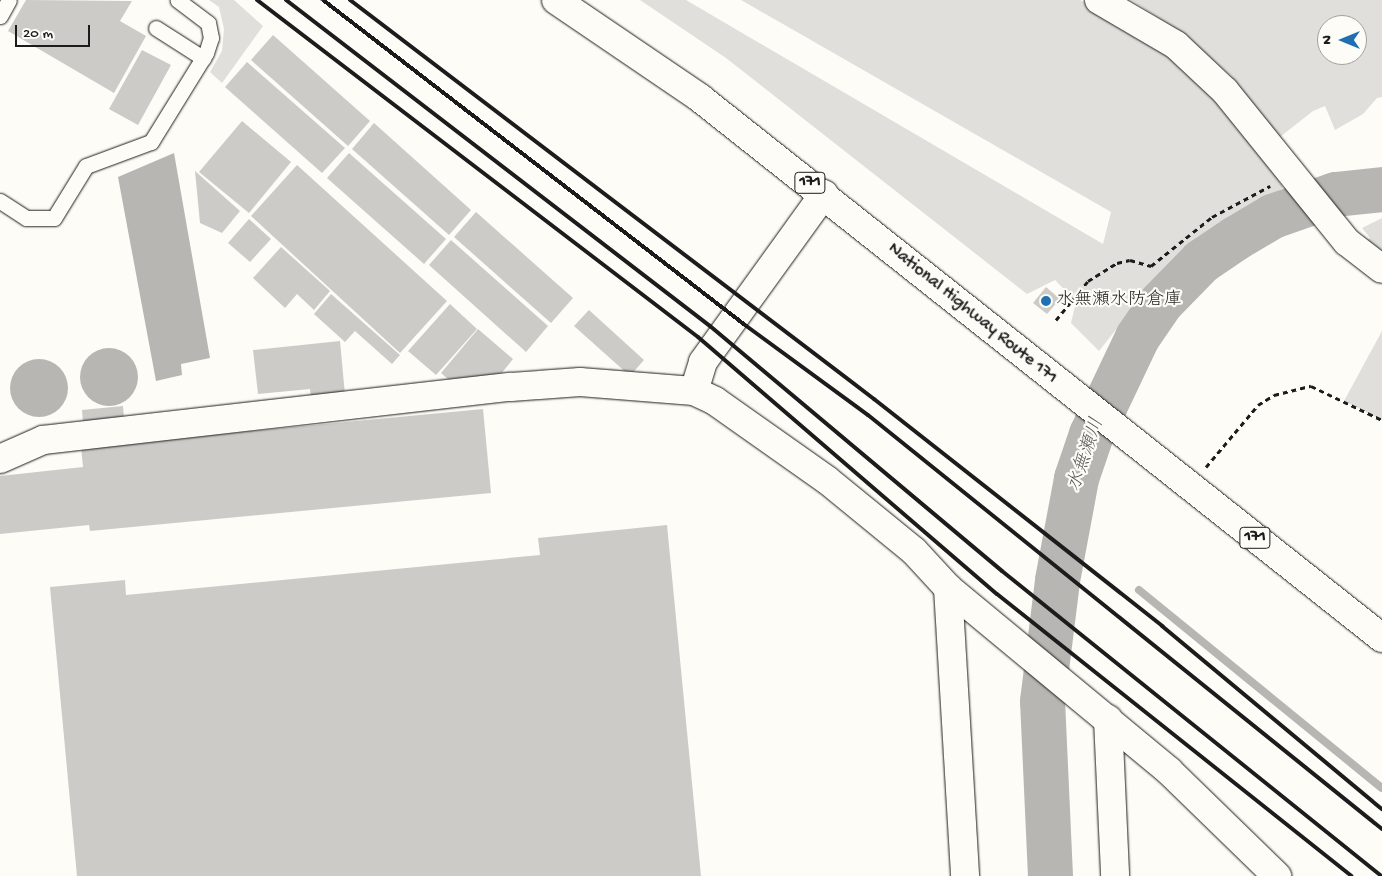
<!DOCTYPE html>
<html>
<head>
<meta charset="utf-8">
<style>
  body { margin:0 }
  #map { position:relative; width:1382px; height:876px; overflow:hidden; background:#fdfcf7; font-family:"Gochi Hand","Klee One",sans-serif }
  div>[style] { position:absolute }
  .green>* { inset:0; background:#e0dfdb }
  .water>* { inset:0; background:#b7b6b2 }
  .round { border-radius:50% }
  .stream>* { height:8px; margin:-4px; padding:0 4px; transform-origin:4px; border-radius:4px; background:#b7b6b2 }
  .river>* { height:45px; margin:-22.5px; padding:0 22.5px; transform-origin:22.5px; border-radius:22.5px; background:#b7b6b2 }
  .building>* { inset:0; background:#cccbc8 }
  .path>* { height:3px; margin-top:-1.5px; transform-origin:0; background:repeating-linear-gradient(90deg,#1c1c1c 0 5px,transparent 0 9px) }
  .roads { filter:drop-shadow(0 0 1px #1c1c1c) drop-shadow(0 0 1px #1c1c1c) }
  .service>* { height:15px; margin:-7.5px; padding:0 7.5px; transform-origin:7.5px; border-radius:7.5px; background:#fdfcf7 }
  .minor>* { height:28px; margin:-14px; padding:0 14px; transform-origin:14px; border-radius:14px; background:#fdfcf7 }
  .tertiary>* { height:28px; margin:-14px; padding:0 14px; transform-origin:14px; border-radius:14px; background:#fdfcf7 }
  .trunk>* { height:28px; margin:-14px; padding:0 14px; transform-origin:14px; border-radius:14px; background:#fdfcf7 }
  .rail>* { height:4px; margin:-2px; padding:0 2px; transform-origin:2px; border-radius:2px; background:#1c1c1c }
  .dots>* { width:14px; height:14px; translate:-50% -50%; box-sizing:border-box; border:2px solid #fdfcf7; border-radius:50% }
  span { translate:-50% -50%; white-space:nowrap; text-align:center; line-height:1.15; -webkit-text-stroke:4.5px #fdfcf7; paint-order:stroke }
  .shield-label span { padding:1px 4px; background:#fdfcf7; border:1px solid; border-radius:4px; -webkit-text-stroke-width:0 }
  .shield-label { font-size:16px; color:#1c1c1c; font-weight:700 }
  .poi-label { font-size:18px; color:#1c1c1c }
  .left { translate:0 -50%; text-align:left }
  .street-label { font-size:18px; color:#1c1c1c }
  .water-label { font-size:19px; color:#5a5a58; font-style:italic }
  .north { position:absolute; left:1317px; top:15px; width:50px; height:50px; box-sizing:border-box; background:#fdfcf7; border:1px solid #a3a29f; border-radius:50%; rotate:270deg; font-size:14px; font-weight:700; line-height:20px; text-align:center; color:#1c1c1c }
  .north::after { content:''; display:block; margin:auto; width:18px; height:22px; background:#1f6fb2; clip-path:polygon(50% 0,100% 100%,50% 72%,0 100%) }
  .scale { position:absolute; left:15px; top:25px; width:75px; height:22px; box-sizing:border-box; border:2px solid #1c1c1c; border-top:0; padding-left:6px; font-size:15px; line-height:18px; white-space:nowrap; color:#1c1c1c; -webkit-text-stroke:4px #fdfcf7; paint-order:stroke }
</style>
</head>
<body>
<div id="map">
  <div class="green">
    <i style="clip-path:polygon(209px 0,234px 0,263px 26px,222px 83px,210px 72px,222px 51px,224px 29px,219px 7px)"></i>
    <i style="clip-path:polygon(640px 0,686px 0,1103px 244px,1111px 212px,741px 0,1080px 0,1143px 32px,1202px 85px,1260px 149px,1283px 188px,1200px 237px,1153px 283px,1099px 351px,1071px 323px,1076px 302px,1055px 280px,1027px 294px,726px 58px)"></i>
    <i style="clip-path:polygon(evenodd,1131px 0,1382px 0,1382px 97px,1377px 98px,1363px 114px,1335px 130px,1325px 106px,1313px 111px,1280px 137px,1230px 75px,1172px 26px,1131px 0,1327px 25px,1357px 25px,1357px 55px,1327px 55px,1327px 25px)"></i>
    <i style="clip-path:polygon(1382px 218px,1382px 260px,1363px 243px,1370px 238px,1362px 228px)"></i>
    <i style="clip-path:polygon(1382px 331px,1382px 420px,1344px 401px)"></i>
  </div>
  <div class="water">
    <i style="clip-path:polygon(174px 153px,210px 358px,181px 364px,182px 375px,156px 381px,118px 177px)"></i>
    <i class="round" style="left:80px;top:348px;width:58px;height:58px"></i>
    <i class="round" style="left:10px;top:359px;width:58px;height:58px"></i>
  </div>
  <div class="stream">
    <i style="left:1139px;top:590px;width:313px;rotate:39.2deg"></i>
  </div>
  <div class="river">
    <i style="left:1050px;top:876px;width:175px;rotate:-92.6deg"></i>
    <i style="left:1042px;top:701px;width:122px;rotate:-82.9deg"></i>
    <i style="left:1057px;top:580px;width:104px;rotate:-79.4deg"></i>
    <i style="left:1076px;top:478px;width:46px;rotate:-71.2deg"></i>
    <i style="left:1091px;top:434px;width:107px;rotate:-64.6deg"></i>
    <i style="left:1137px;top:337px;width:42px;rotate:-55.6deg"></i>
    <i style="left:1161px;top:302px;width:57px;rotate:-45.7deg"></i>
    <i style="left:1201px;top:261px;width:41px;rotate:-34.1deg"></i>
    <i style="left:1235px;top:238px;width:43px;rotate:-30.7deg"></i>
    <i style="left:1272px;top:216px;width:67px;rotate:-19.2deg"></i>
    <i style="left:1335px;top:194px;width:47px;rotate:-6.1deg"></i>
  </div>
  <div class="building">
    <i style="clip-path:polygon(26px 0,132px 1px,120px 21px,146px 36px,114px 93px,8px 31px)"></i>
    <i style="clip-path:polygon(273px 35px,370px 121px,348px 146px,251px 60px)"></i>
    <i style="clip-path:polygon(142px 50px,171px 65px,138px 125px,109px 109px)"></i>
    <i style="clip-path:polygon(247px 62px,345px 148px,322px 173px,225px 87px)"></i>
    <i style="clip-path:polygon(242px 121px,291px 162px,249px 213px,199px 172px)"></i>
    <i style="clip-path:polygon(374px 123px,471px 210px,449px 235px,352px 149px)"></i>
    <i style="clip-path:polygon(349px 153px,446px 239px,424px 264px,327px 178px)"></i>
    <i style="clip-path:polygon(297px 165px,447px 301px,400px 353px,251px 216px)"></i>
    <i style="clip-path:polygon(195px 171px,240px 211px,222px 233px,200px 223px)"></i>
    <i style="clip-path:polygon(476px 212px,573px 298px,551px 323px,454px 237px)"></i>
    <i style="clip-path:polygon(249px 219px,271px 239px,250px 262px,228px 243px)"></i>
    <i style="clip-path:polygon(451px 240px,548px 326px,526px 352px,429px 265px)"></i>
    <i style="clip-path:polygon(281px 247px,330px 291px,314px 310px,297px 294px,285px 308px,253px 278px)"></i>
    <i style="clip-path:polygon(1046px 287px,1060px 299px,1047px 314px,1033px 303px)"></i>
    <i style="clip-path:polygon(331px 294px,400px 355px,392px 364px,355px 331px,345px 342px,314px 314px)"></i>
    <i style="clip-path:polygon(450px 304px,477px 329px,436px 375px,408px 351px)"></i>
    <i style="clip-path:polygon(589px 310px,644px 360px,630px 376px,574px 326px)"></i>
    <i style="clip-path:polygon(478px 329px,513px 359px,496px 380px,455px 385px,441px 373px)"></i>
    <i style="clip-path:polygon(340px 341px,345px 395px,311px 399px,310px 389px,258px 394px,253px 350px)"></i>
    <i style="clip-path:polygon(123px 406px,124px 419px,83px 423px,82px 410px)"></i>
    <i style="clip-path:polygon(483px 409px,491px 493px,90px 531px,89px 525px,0 534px,0 476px,83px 467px,81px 447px)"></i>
    <i style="clip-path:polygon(667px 525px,701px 876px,77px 876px,50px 587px,125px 580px,126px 595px,540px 555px,538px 538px)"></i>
  </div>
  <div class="path">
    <i style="left:1056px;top:320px;width:50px;rotate:-50.6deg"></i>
    <i style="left:1088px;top:281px;width:34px;rotate:-32deg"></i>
    <i style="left:1117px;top:263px;width:13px;rotate:-13deg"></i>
    <i style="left:1130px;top:260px;width:22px;rotate:16deg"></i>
    <i style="left:1151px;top:266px;width:78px;rotate:-38.8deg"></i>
    <i style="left:1212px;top:217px;width:66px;rotate:-28.1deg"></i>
    <i style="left:1206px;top:467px;width:81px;rotate:-50deg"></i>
    <i style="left:1258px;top:405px;width:19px;rotate:-32deg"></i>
    <i style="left:1274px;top:395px;width:38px;rotate:-14deg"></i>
    <i style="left:1311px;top:386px;width:79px;rotate:25.6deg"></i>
  </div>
  <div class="roads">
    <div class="service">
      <i style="left:0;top:16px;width:18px;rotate:-61deg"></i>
      <i style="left:156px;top:28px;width:56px;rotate:32.6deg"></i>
      <i style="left:0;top:201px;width:31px;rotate:33deg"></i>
      <i style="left:26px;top:218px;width:28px"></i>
      <i style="left:54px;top:218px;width:61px;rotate:-58.4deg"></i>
      <i style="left:86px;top:166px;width:69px;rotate:-20.3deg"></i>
      <i style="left:151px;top:142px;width:105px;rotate:-58.3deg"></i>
      <i style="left:206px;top:53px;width:16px;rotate:-72deg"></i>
      <i style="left:211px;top:38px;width:15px;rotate:-101deg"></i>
      <i style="left:208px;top:23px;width:38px;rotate:-143deg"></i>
    </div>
    <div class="minor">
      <i style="left:1099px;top:0;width:89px;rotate:30.3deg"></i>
      <i style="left:1176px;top:45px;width:67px;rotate:43.2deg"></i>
      <i style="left:1225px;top:91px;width:194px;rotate:51.1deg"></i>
      <i style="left:1347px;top:242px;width:44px;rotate:37.6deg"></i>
      <i style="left:824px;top:194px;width:207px;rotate:125.8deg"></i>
      <i style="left:703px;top:362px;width:30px;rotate:107deg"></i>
      <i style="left:694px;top:391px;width:23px;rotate:25deg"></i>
      <i style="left:715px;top:401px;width:137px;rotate:35.2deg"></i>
      <i style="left:827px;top:480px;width:112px;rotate:39.2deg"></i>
      <i style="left:914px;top:551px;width:50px;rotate:47.4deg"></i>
      <i style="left:948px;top:588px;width:287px;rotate:39.6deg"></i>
      <i style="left:1169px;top:771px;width:151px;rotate:44.2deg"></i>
      <i style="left:0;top:459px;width:47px;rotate:-23.8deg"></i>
      <i style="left:43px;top:440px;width:471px;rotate:-6.5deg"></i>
      <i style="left:511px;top:387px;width:69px;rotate:-4.1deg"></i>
      <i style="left:580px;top:382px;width:114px;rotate:4.5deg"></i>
      <i style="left:1108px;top:719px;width:157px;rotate:87.4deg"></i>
    </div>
    <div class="tertiary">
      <i style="left:948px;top:588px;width:289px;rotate:86.6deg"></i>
    </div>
    <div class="trunk">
      <i style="left:556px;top:0;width:174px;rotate:34.2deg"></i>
      <i style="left:700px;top:98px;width:870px;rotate:38.37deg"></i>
    </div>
  </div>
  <div class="rail">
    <i style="left:257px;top:0;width:555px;rotate:37.39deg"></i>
    <i style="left:698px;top:337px;width:394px;rotate:40.7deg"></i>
    <i style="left:997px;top:594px;width:453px;rotate:38.5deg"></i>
    <i style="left:286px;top:0;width:535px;rotate:37.56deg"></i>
    <i style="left:710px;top:326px;width:381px;rotate:40deg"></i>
    <i style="left:1002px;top:571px;width:486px;rotate:38.8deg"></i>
    <i style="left:323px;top:0;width:533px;rotate:37.6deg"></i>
    <i style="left:745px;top:325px;width:152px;rotate:36.2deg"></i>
    <i style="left:868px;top:415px;width:660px;rotate:38.85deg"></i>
    <i style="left:350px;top:0;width:659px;rotate:37.29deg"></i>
    <i style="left:874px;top:399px;width:367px;rotate:38.2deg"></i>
    <i style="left:1162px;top:626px;width:286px;rotate:39.8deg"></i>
  </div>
  <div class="dots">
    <i style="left:1046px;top:301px;background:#1f6fb2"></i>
  </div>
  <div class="shield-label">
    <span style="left:810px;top:183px">171</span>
    <span style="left:1255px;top:538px">171</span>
  </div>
  <div class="poi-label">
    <span class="left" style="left:1056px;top:301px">水無瀬水防倉庫</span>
  </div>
  <div class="street-label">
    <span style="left:972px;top:314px;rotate:39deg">National Highway Route 171</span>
  </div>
  <div class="water-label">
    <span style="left:1087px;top:455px;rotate:-71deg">水無瀬川</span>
  </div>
  <div class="north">N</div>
  <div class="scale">20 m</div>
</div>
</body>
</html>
